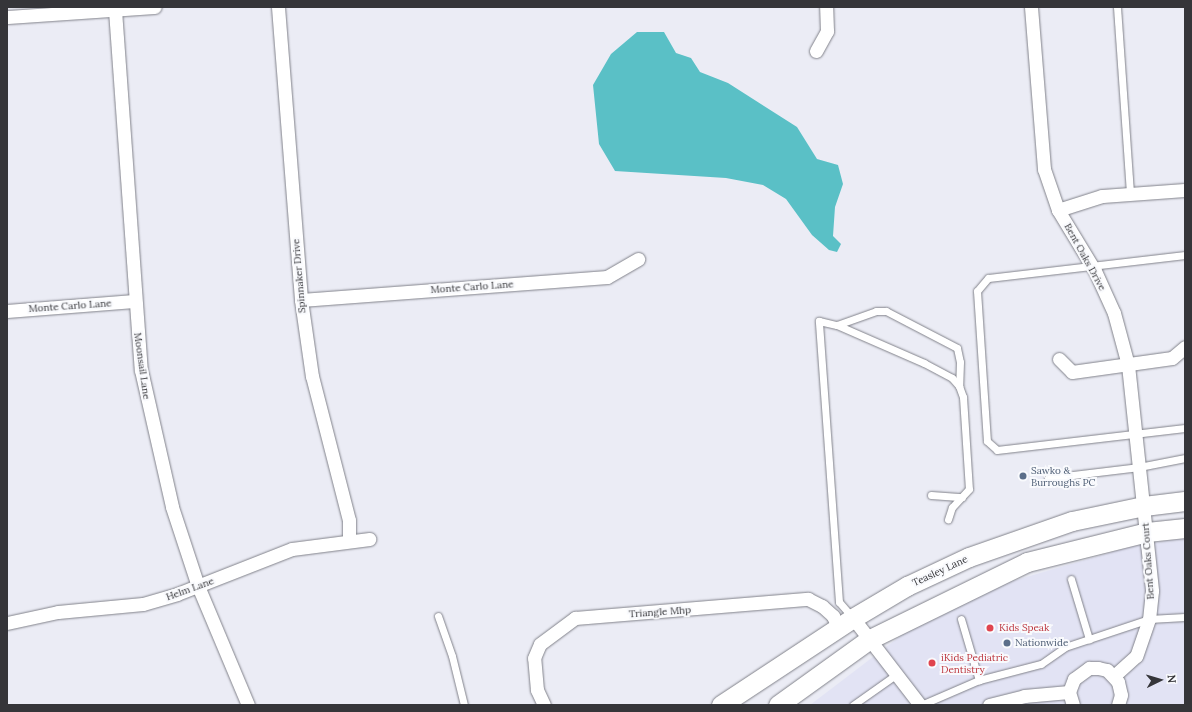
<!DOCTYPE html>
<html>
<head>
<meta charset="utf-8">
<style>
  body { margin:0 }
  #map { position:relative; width:1192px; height:712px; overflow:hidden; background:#ebecf5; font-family:Lora,serif }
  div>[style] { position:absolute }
  .built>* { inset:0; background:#e2e3f4 }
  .water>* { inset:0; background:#5ac0c6 }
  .roads { filter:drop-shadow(0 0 1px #81828a) drop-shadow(0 0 1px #81828a) }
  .lane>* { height:7px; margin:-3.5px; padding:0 3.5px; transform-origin:3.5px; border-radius:3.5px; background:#fff }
  .street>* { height:13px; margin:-6.5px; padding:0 6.5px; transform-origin:6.5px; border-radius:6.5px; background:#fff }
  .secondary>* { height:19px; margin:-9.5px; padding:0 9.5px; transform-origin:9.5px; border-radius:9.5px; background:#fff }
  .dots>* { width:11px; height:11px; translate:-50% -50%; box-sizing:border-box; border:2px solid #f9fafd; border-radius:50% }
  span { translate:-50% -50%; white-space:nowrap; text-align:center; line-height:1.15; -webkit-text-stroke:4px #f9fafd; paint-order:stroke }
  .street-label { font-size:10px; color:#353539 }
  .service-label { font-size:10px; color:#4e5e75 }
  .left { translate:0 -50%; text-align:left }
  .health-label { font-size:10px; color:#be3a42 }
  .frame { position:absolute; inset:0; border:8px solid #353539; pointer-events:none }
  .north { position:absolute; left:1140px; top:660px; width:40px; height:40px; -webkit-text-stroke:3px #f9fafd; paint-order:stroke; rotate:85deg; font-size:11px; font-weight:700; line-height:16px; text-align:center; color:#353539 }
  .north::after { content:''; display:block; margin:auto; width:14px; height:18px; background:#353539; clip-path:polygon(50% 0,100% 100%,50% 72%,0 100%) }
</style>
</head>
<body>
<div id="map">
  <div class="built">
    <i style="clip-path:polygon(1185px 538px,1185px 705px,810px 705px,911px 628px,1002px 584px,1133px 546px)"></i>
  </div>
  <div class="water">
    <i style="clip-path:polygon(637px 32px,664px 32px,676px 53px,691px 58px,700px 72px,728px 83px,797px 127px,817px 159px,838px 165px,843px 184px,835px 207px,833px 236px,841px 244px,837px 252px,829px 250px,812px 235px,786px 199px,763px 185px,726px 178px,615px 171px,599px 144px,593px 85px,611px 54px)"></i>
  </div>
  <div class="roads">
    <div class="lane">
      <i style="left:1117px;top:7px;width:186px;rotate:86deg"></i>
      <i style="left:1185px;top:255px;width:198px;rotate:173.3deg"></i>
      <i style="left:988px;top:278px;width:17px;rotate:130deg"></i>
      <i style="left:977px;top:291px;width:150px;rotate:86.2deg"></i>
      <i style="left:987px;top:441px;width:13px;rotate:42deg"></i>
      <i style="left:997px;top:450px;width:189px;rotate:-6.7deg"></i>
      <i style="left:837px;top:325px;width:41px;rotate:-19.7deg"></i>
      <i style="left:876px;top:311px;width:10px"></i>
      <i style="left:886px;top:311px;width:80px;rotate:27.5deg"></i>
      <i style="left:957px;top:348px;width:14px;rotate:78deg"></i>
      <i style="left:960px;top:362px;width:24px;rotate:92deg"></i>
      <i style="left:1048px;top:478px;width:92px;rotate:-6.9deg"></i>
      <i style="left:1139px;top:467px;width:47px;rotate:-11.1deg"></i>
      <i style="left:931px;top:495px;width:31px;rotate:4deg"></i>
      <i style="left:1071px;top:579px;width:63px;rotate:73.3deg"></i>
      <i style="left:438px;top:616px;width:42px;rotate:70.7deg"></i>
      <i style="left:452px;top:656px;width:50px;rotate:76.2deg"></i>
      <i style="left:853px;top:618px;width:21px;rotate:-131deg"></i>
      <i style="left:839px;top:602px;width:282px;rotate:-94.1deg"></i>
      <i style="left:819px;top:321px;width:18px;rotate:13deg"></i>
      <i style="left:837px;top:325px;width:95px;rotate:23.6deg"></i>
      <i style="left:924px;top:363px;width:32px;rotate:28deg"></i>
      <i style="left:952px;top:378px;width:11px;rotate:49deg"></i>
      <i style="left:959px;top:386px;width:12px;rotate:70deg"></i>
      <i style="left:963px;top:397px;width:92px;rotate:86.3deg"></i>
      <i style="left:969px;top:489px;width:25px;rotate:133deg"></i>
      <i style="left:952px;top:507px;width:13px;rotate:108deg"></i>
      <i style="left:961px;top:619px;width:64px;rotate:73.6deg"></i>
      <i style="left:853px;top:705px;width:54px;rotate:-35.2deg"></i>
      <i style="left:921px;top:705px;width:63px;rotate:-23.3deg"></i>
      <i style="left:979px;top:680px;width:64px;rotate:-14.5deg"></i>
      <i style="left:1041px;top:664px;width:29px;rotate:-35deg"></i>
      <i style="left:1065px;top:647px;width:89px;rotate:-18.4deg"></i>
      <i style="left:1149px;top:619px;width:36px;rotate:-3deg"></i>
    </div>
    <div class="street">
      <i style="left:278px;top:7px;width:294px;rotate:85.5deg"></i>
      <i style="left:301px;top:300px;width:77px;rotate:81.8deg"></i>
      <i style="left:312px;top:376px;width:149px;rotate:75.6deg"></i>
      <i style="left:349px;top:520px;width:21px;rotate:90deg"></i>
      <i style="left:1031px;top:7px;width:163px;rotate:85.4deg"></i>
      <i style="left:1044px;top:169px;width:43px;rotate:71.1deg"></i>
      <i style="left:1058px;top:210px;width:71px;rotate:58.8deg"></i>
      <i style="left:1095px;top:271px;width:46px;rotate:65.7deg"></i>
      <i style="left:1114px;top:313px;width:54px;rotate:74.9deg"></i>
      <i style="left:1128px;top:365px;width:227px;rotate:83.9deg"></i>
      <i style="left:1152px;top:591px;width:28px;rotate:96deg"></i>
      <i style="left:1149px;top:619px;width:39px;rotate:109deg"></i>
      <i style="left:1136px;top:656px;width:30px;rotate:138deg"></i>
      <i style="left:115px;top:10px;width:361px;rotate:85.9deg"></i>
      <i style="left:141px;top:370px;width:140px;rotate:77.2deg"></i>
      <i style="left:172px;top:507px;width:83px;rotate:71.8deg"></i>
      <i style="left:198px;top:586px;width:129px;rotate:67.2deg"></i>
      <i style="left:7px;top:17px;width:148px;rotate:-3.9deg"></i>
      <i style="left:816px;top:51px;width:23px;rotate:-61deg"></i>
      <i style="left:827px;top:31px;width:24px;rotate:-92deg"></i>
      <i style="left:1058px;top:210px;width:46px;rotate:-17.7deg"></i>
      <i style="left:1102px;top:196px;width:83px;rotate:-4.1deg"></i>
      <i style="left:301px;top:300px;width:307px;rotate:-4.3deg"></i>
      <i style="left:607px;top:277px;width:36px;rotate:-30deg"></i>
      <i style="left:7px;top:311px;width:127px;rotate:-4.5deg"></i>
      <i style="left:1059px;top:359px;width:18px;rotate:45deg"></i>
      <i style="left:1072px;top:372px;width:101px;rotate:-8deg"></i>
      <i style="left:1172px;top:358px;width:17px;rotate:-40deg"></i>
      <i style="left:853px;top:618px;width:110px;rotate:52.4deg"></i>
      <i style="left:7px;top:623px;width:52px;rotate:-12.2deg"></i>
      <i style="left:58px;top:612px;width:85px;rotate:-5.4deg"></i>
      <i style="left:143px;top:604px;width:35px;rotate:-16deg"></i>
      <i style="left:177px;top:594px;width:123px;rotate:-21.4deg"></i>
      <i style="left:292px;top:549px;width:78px;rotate:-7.4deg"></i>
      <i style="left:544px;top:705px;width:17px;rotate:-115deg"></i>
      <i style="left:537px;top:690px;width:32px;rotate:-95deg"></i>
      <i style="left:534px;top:658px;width:15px;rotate:-67deg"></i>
      <i style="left:540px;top:644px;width:44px;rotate:-36.6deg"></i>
      <i style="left:575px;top:618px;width:234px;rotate:-4.7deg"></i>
      <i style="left:808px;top:599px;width:16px;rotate:27deg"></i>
      <i style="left:822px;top:606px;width:15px;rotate:42deg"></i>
      <i style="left:833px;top:616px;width:12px;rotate:66deg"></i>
      <i style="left:989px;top:705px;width:36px;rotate:-14deg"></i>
      <i style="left:1024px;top:696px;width:45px;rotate:-5.1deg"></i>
      <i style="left:1073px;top:705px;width:14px;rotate:-107deg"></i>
      <i style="left:1069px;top:692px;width:14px;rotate:-69deg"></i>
      <i style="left:1074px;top:679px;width:19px;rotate:-36deg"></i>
      <i style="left:1089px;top:668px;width:9px"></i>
      <i style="left:1098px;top:668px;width:9px;rotate:13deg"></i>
      <i style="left:1107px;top:670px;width:16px;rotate:47deg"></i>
      <i style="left:1118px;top:682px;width:13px;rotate:77deg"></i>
      <i style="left:1121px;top:695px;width:10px;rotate:107deg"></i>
    </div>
    <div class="secondary">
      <i style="left:721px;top:705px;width:158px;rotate:-33.4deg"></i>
      <i style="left:853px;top:618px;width:63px;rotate:-30.7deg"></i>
      <i style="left:907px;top:586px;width:68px;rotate:-25.1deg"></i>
      <i style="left:969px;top:557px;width:109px;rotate:-19.3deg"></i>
      <i style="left:1072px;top:521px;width:74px;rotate:-11.8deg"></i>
      <i style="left:1144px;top:506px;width:41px;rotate:-7deg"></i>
      <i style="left:778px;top:705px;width:113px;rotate:-35.7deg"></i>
      <i style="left:870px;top:639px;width:175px;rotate:-26.1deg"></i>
      <i style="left:1027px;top:562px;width:124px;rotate:-14deg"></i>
      <i style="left:1147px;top:532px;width:38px;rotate:-6deg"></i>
    </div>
  </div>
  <div class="dots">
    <i style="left:1023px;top:476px;background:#5c6f8a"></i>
    <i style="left:990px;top:628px;background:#e0444e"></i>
    <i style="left:1007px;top:643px;background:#5c6f8a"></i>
    <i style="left:932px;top:663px;background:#e0444e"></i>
  </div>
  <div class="street-label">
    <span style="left:1085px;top:257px;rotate:61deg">Bent Oaks Drive</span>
    <span style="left:299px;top:276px;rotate:-95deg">Spinnaker Drive</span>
    <span style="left:472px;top:287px;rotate:-4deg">Monte Carlo Lane</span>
    <span style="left:70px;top:306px;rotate:-4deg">Monte Carlo Lane</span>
    <span style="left:142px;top:366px;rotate:82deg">Moonsail Lane</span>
    <span style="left:1148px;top:561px;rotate:-94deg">Bent Oaks Court</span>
    <span style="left:940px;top:571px;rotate:-25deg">Teasley Lane</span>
    <span style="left:190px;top:589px;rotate:-20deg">Helm Lane</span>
    <span style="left:660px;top:612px;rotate:-4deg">Triangle Mhp</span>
  </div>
  <div class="service-label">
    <span class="left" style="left:1031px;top:476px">Sawko &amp;<br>Burroughs PC</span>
    <span class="left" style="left:1015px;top:643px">Nationwide</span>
  </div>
  <div class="health-label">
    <span class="left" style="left:999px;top:628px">Kids Speak</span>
    <span class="left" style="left:941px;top:663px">iKids Pediatric<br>Dentistry</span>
  </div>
  <div class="frame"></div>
  <div class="north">N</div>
</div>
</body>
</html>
